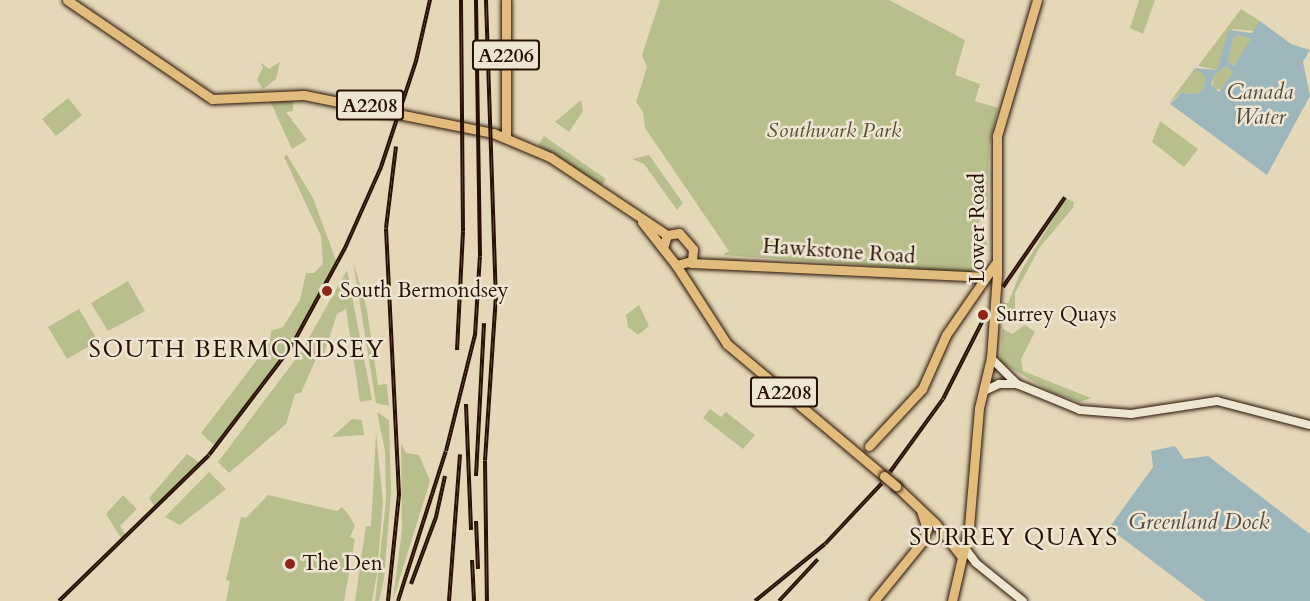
<!DOCTYPE html>
<html>
<head>
<meta charset="utf-8">
<style>
  body { margin:0 }
  #map { position:relative; width:1310px; height:601px; overflow:hidden; background:#e5d8b9; font-family:Cardo,serif }
  div>[style] { position:absolute }
  .green>* { inset:0; background:#b8be8c }
  .water>* { inset:0; background:#9cb6bb }
  .roads { filter:drop-shadow(0 0 2px #281102) drop-shadow(0 0 2px #281102) }
  .secondary>* { height:8px; margin:-4px; padding:0 4px; transform-origin:4px; border-radius:4px; background:#eee6d2 }
  .primary>* { height:9px; margin:-4.5px; padding:0 4.5px; transform-origin:4.5px; border-radius:4.5px; background:#e2bc7c }
  .rail>* { height:4px; margin-top:-2px; transform-origin:0; background:repeating-linear-gradient(90deg,#eee6d2 0 4.5px,#281102 0 9px); box-sizing:border-box; border-block:2px solid #281102 }
  .bridges { filter:drop-shadow(0 0 2px #281102) drop-shadow(0 0 2px #281102) }
  .primary-bridge>* { height:9px; margin:-4.5px; padding:0 4.5px; transform-origin:4.5px; border-radius:4.5px; background:#e2bc7c }
  .dots>* { width:16px; height:16px; translate:-50% -50%; box-sizing:border-box; border:3px solid #eee6d2; border-radius:50% }
  span { translate:-50% -50%; white-space:nowrap; text-align:center; line-height:1.15; -webkit-text-stroke:5px #eee6d2; paint-order:stroke }
  .shield-label span { padding:2px 4px; background:#eee6d2; border:2px solid; border-radius:4px; -webkit-text-stroke-width:0 }
  .shield-label { font-size:20px; color:#281102; font-weight:700 }
  .park-label { font-size:21px; color:#5a4e32; font-style:italic }
  .street-label { font-size:21px; color:#281102 }
  .poi-label { font-size:21px; color:#281102 }
  .left { translate:0 -50%; text-align:left }
  .water-label { font-size:22px; color:#514b43; font-style:italic }
  .quarter-label { font-size:24px; color:#281102; letter-spacing:1.5px }
</style>
</head>
<body>
<div id="map">
  <div class="green">
    <i style="clip-path:polygon(660px 0,889px 0,965px 40px,955px 75px,980px 84px,975px 101px,998px 108px,989px 147px,988px 209px,978px 223px,988px 245px,975px 244px,973px 273px,723px 255px,729px 251px,645px 128px,643px 112px,636px 102px,647px 67px,642px 55px)"></i>
    <i style="clip-path:polygon(1139px 0,1155px 0,1143px 34px,1130px 28px)"></i>
    <i style="clip-path:polygon(1241px 9px,1260px 21px,1256px 31px,1232px 29px,1217px 70px,1198px 66px)"></i>
    <i style="clip-path:polygon(1238px 35px,1252px 39px,1234px 66px,1228px 61px,1233px 38px)"></i>
    <i style="clip-path:polygon(260px 62px,269px 69px,280px 62px,276px 79px,263px 89px,257px 80px,263px 67px)"></i>
    <i style="clip-path:polygon(1229px 65px,1233px 72px,1223px 90px,1212px 88px,1214px 74px)"></i>
    <i style="clip-path:polygon(1195px 68px,1206px 77px,1203px 89px,1197px 94px,1181px 93px,1169px 103px)"></i>
    <i style="clip-path:polygon(68px 98px,82px 115px,56px 136px,42px 119px)"></i>
    <i style="clip-path:polygon(269px 99px,293px 102px,293px 111px,286px 112px,307px 140px,292px 149px)"></i>
    <i style="clip-path:polygon(581px 100px,583px 111px,569px 132px,555px 122px)"></i>
    <i style="clip-path:polygon(1160px 121px,1198px 149px,1184px 167px,1152px 142px)"></i>
    <i style="clip-path:polygon(544px 136px,606px 179px,602px 186px,538px 145px)"></i>
    <i style="clip-path:polygon(287px 155px,313px 198px,337px 263px,280px 361px,215px 446px,201px 433px,270px 343px,271px 331px,283px 327px,300px 300px,306px 273px,314px 273px,323px 264px,321px 236px,284px 157px)"></i>
    <i style="clip-path:polygon(649px 155px,683px 203px,677px 210px,644px 164px,632px 159px)"></i>
    <i style="clip-path:polygon(1066px 198px,1074px 202px,1073px 208px,1040px 247px,1015px 293px,1015px 313px,1003px 318px,1000px 302px,1008px 303px,1021px 271px)"></i>
    <i style="clip-path:polygon(353px 261px,367px 310px,378px 385px,387px 384px,389px 406px,376px 403px)"></i>
    <i style="clip-path:polygon(347px 270px,372px 400px,360px 402px,346px 309px,337px 314px,324px 353px,319px 352px,301px 393px,295px 394px,286px 424px,229px 473px,218px 462px,301px 352px)"></i>
    <i style="clip-path:polygon(128px 281px,145px 311px,108px 331px,91px 303px)"></i>
    <i style="clip-path:polygon(639px 305px,649px 326px,638px 335px,628px 327px,626px 315px)"></i>
    <i style="clip-path:polygon(79px 309px,98px 341px,67px 359px,48px 327px)"></i>
    <i style="clip-path:polygon(1025px 325px,1035px 332px,1021px 359px,1023px 371px,1091px 398px,1080px 402px,1053px 393px,1000px 362px,1002px 328px,1012px 334px)"></i>
    <i style="clip-path:polygon(710px 409px,721px 417px,726px 412px,755px 435px,743px 449px,703px 418px)"></i>
    <i style="clip-path:polygon(377px 412px,389px 420px,391px 492px,384px 579px,379px 601px,375px 601px,386px 501px,385px 451px)"></i>
    <i style="clip-path:polygon(352px 419px,362px 420px,364px 435px,332px 437px)"></i>
    <i style="clip-path:polygon(376px 433px,383px 502px,377px 574px,372px 601px,355px 601px,366px 526px,371px 526px)"></i>
    <i style="clip-path:polygon(401px 443px,406px 453px,419px 455px,430px 481px,393px 600px,402px 529px)"></i>
    <i style="clip-path:polygon(187px 454px,200px 463px,156px 509px,149px 498px)"></i>
    <i style="clip-path:polygon(209px 472px,226px 489px,180px 525px,165px 517px)"></i>
    <i style="clip-path:polygon(123px 495px,137px 509px,120px 526px,126px 535px,121px 538px,106px 514px)"></i>
    <i style="clip-path:polygon(268px 495px,337px 511px,342px 507px,349px 515px,355px 526px,350px 537px,355px 539px,344px 601px,226px 601px,230px 581px,226px 580px,241px 517px,246px 518px)"></i>
  </div>
  <div class="water">
    <i style="clip-path:polygon(evenodd,1260px 21px,1291px 44px,1310px 50px,1303px 62px,1310px 96px,1267px 175px,1170px 104px,1181px 93px,1197px 94px,1203px 89px,1206px 77px,1195px 68px,1217px 70px,1229px 30px,1252px 33px,1260px 21px,1238px 35px,1251px 39px,1234px 66px,1228px 61px,1233px 38px,1238px 35px,1260px 21px,1227px 66px,1233px 72px,1219px 92px,1211px 84px,1215px 74px,1227px 66px)"></i>
    <i style="clip-path:polygon(1175px 446px,1184px 459px,1208px 456px,1310px 534px,1310px 601px,1205px 601px,1109px 528px,1153px 467px,1151px 451px)"></i>
  </div>
  <div class="roads">
    <div class="secondary">
      <i style="left:991px;top:358px;width:37px;rotate:45deg"></i>
      <i style="left:1017px;top:384px;width:68px;rotate:22.4deg"></i>
      <i style="left:1080px;top:410px;width:51px;rotate:4.5deg"></i>
      <i style="left:1131px;top:414px;width:87px;rotate:-8.6deg"></i>
      <i style="left:1217px;top:401px;width:96px;rotate:14.5deg"></i>
      <i style="left:984px;top:391px;width:17px;rotate:-25deg"></i>
      <i style="left:999px;top:384px;width:18px"></i>
      <i style="left:964px;top:547px;width:20px;rotate:53deg"></i>
      <i style="left:976px;top:563px;width:60px;rotate:39deg"></i>
    </div>
    <div class="primary">
      <i style="left:67px;top:0;width:176px;rotate:34.3deg"></i>
      <i style="left:212px;top:99px;width:92px;rotate:-2.5deg"></i>
      <i style="left:304px;top:95px;width:193px;rotate:11.4deg"></i>
      <i style="left:493px;top:133px;width:62px;rotate:22.8deg"></i>
      <i style="left:550px;top:157px;width:141px;rotate:33.7deg"></i>
      <i style="left:506px;top:138px;width:138px;rotate:-90deg"></i>
      <i style="left:642px;top:222px;width:55px;rotate:51.7deg"></i>
      <i style="left:676px;top:265px;width:16px;rotate:-14deg"></i>
      <i style="left:692px;top:261px;width:12px;rotate:-85deg"></i>
      <i style="left:693px;top:249px;width:21px;rotate:-131deg"></i>
      <i style="left:679px;top:233px;width:12px;rotate:171deg"></i>
      <i style="left:667px;top:235px;width:14px;rotate:107deg"></i>
      <i style="left:691px;top:263px;width:293px;rotate:2.7deg"></i>
      <i style="left:676px;top:265px;width:94px;rotate:57.2deg"></i>
      <i style="left:727px;top:344px;width:205px;rotate:40.1deg"></i>
      <i style="left:869px;top:446px;width:78px;rotate:-47.1deg"></i>
      <i style="left:922px;top:389px;width:59px;rotate:-66deg"></i>
      <i style="left:946px;top:335px;width:86px;rotate:-55.4deg"></i>
      <i style="left:896px;top:486px;width:54px;rotate:43.5deg"></i>
      <i style="left:935px;top:523px;width:43px;rotate:51.5deg"></i>
      <i style="left:874px;top:601px;width:76px;rotate:-50.9deg"></i>
      <i style="left:922px;top:542px;width:14px;rotate:-69deg"></i>
      <i style="left:927px;top:529px;width:19px;rotate:-108deg"></i>
      <i style="left:952px;top:601px;width:76px;rotate:-77.1deg"></i>
      <i style="left:969px;top:527px;width:119px;rotate:-85.2deg"></i>
      <i style="left:979px;top:408px;width:51px;rotate:-76.5deg"></i>
      <i style="left:991px;top:358px;width:84px;rotate:-85.9deg"></i>
      <i style="left:997px;top:274px;width:138px;rotate:-90deg"></i>
      <i style="left:997px;top:136px;width:142px;rotate:-73.6deg"></i>
    </div>
  </div>
  <div class="rail">
    <i style="left:486px;top:0;width:295px;rotate:88.1deg"></i>
    <i style="left:496px;top:295px;width:166px;rotate:93.8deg"></i>
    <i style="left:485px;top:461px;width:140px;rotate:89.2deg"></i>
    <i style="left:1003px;top:287px;width:109px;rotate:-55.4deg"></i>
    <i style="left:457px;top:350px;width:119px;rotate:-87.1deg"></i>
    <i style="left:463px;top:231px;width:231px;rotate:-90.5deg"></i>
    <i style="left:466px;top:404px;width:126px;rotate:87.7deg"></i>
    <i style="left:890px;top:472px;width:90px;rotate:-54deg"></i>
    <i style="left:943px;top:399px;width:89px;rotate:-63.1deg"></i>
    <i style="left:476px;top:476px;width:153px;rotate:-87deg"></i>
    <i style="left:476px;top:521px;width:48px;rotate:87.6deg"></i>
    <i style="left:472px;top:560px;width:41px;rotate:87.2deg"></i>
    <i style="left:411px;top:584px;width:72px;rotate:-69.5deg"></i>
    <i style="left:436px;top:517px;width:42px;rotate:-77.6deg"></i>
    <i style="left:59px;top:601px;width:209px;rotate:-44.2deg"></i>
    <i style="left:209px;top:455px;width:136px;rotate:-52.8deg"></i>
    <i style="left:291px;top:347px;width:113px;rotate:-61.4deg"></i>
    <i style="left:345px;top:248px;width:89px;rotate:-66deg"></i>
    <i style="left:381px;top:167px;width:112px;rotate:-71.7deg"></i>
    <i style="left:416px;top:61px;width:63px;rotate:-77.1deg"></i>
    <i style="left:388px;top:601px;width:108px;rotate:-84.1deg"></i>
    <i style="left:399px;top:494px;width:266px;rotate:-92.8deg"></i>
    <i style="left:386px;top:228px;width:82px;rotate:-83deg"></i>
    <i style="left:398px;top:601px;width:157px;rotate:-72.3deg"></i>
    <i style="left:446px;top:451px;width:120px;rotate:-76deg"></i>
    <i style="left:475px;top:335px;width:79px;rotate:-86.4deg"></i>
    <i style="left:480px;top:256px;width:256px;rotate:-90.9deg"></i>
    <i style="left:449px;top:601px;width:147px;rotate:-85.7deg"></i>
    <i style="left:755px;top:601px;width:90px;rotate:-39.2deg"></i>
    <i style="left:825px;top:544px;width:83px;rotate:-46.9deg"></i>
    <i style="left:779px;top:601px;width:57px;rotate:-47.1deg"></i>
  </div>
  <div class="bridges">
    <div class="primary-bridge">
      <i style="left:884px;top:476px;width:16px;rotate:40deg"></i>
    </div>
  </div>
  <div class="dots">
    <i style="left:327px;top:291px;background:#8f2418"></i>
    <i style="left:983px;top:315px;background:#8f2418"></i>
    <i style="left:290px;top:564px;background:#8f2418"></i>
  </div>
  <div class="shield-label">
    <span style="left:506px;top:55px">A2206</span>
    <span style="left:370px;top:105px">A2208</span>
    <span style="left:784px;top:392px">A2208</span>
  </div>
  <div class="park-label">
    <span style="left:834px;top:131px">Southwark Park</span>
  </div>
  <div class="street-label">
    <span style="left:978px;top:228px;rotate:-90deg">Lower Road</span>
    <span style="left:839px;top:252px;rotate:4deg">Hawkstone Road</span>
  </div>
  <div class="poi-label">
    <span class="left" style="left:340px;top:291px">South Bermondsey</span>
    <span class="left" style="left:996px;top:315px">Surrey Quays</span>
    <span class="left" style="left:302px;top:564px">The Den</span>
  </div>
  <div class="water-label">
    <span style="left:1260px;top:105px">Canada<br>Water</span>
    <span style="left:1199px;top:523px">Greenland Dock</span>
  </div>
  <div class="quarter-label">
    <span style="left:237px;top:350px">SOUTH BERMONDSEY</span>
    <span style="left:1014px;top:538px">SURREY QUAYS</span>
  </div>
</div>
</body>
</html>
